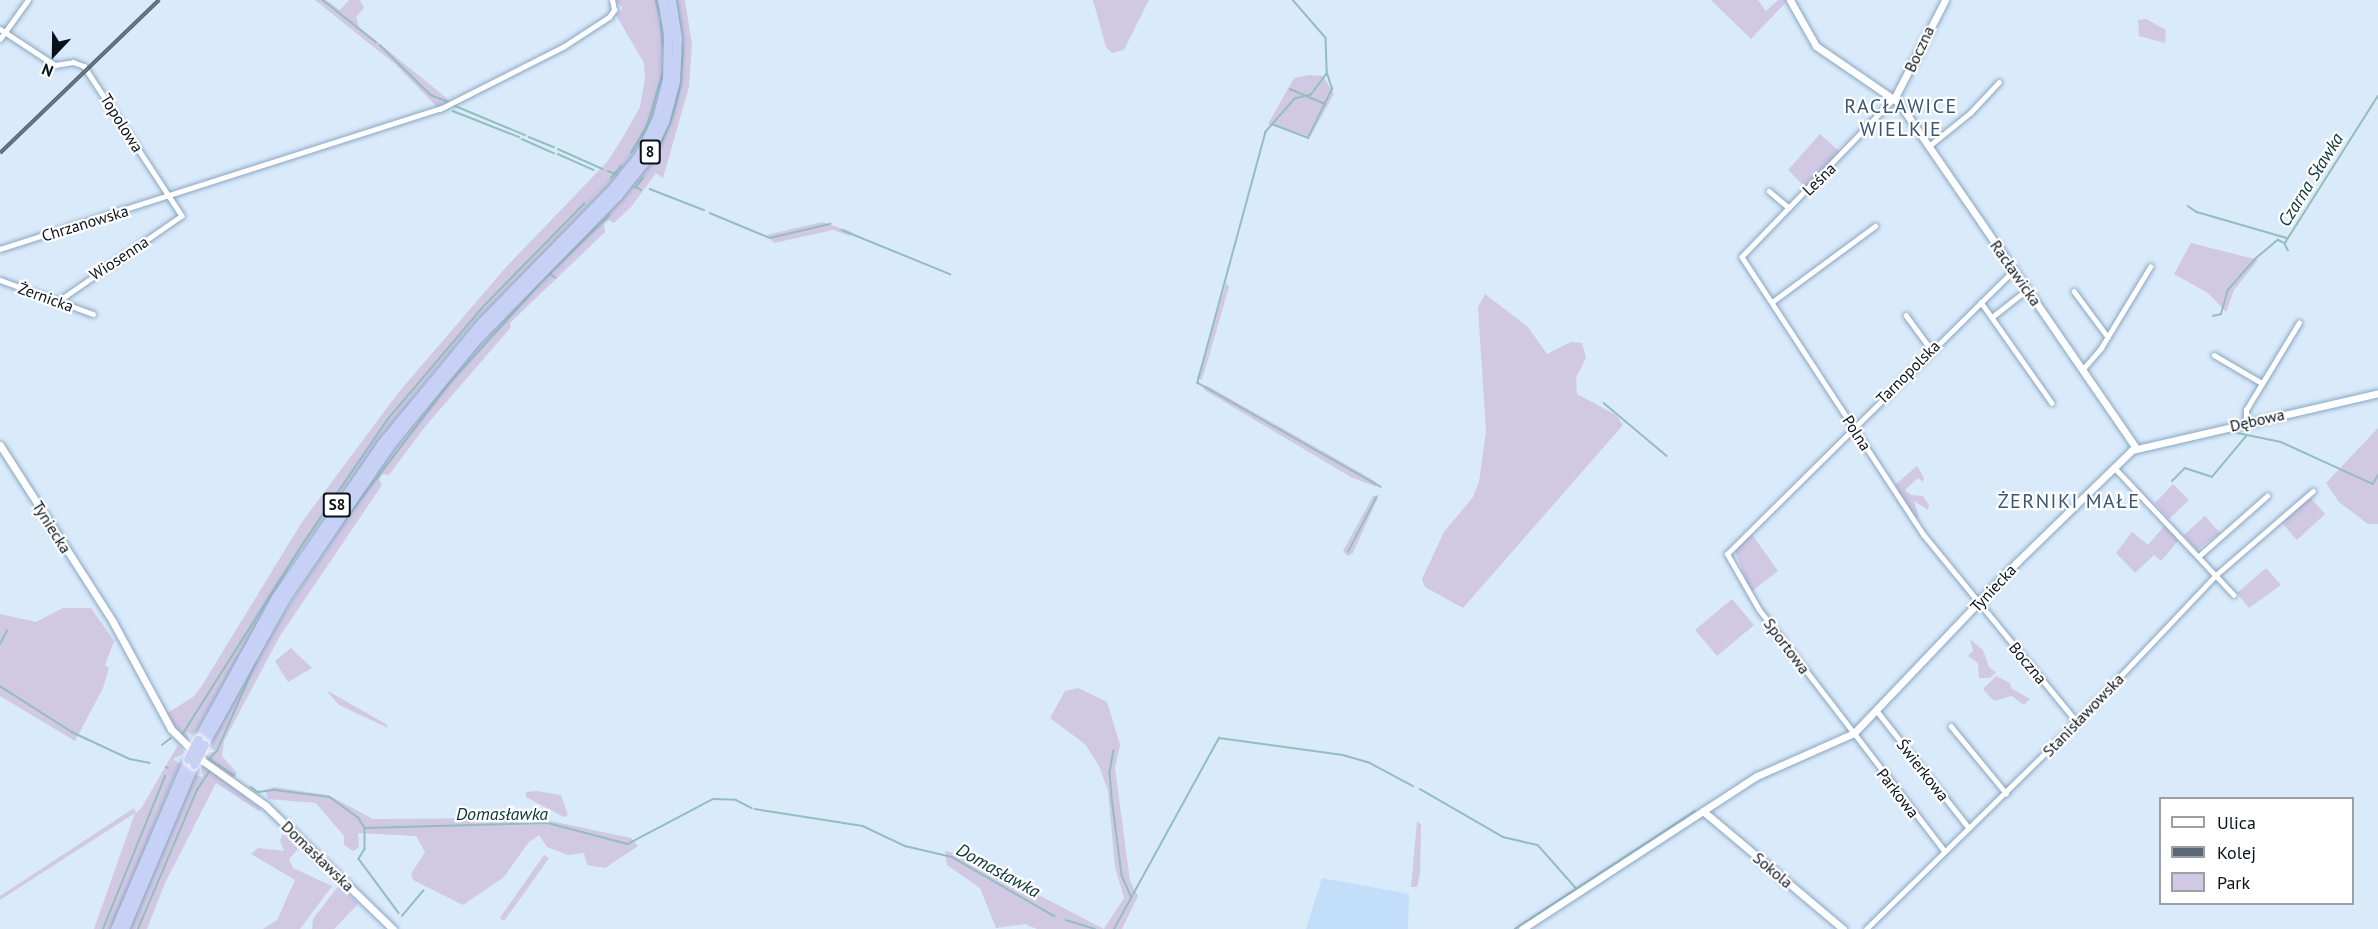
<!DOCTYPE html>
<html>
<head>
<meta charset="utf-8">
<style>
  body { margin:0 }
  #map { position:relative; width:2378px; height:929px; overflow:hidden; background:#d9eafb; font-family:"PT Sans",sans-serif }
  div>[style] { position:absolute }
  .built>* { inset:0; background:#c2def9 }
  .green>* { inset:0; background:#d1c8e4 }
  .stream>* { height:1.5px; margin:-0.75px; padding:0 0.75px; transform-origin:0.75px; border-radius:0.75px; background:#93bebd }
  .roads { filter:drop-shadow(0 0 2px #8aa6c0) drop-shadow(0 0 2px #8aa6c0) }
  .street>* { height:4.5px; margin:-2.25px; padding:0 2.25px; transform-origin:2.25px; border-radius:2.25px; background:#fff }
  .secondary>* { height:7px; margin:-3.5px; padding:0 3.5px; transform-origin:3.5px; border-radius:3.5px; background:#fff }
  .highway>* { height:9px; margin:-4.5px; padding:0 4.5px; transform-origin:4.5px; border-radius:4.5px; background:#c7d1f6 }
  .rail>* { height:4px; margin-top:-2px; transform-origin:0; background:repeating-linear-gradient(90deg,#fff 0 4.5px,#5c6875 0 9px); box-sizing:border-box; border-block:2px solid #5c6875 }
  .bridges { filter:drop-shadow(0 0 2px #fff) drop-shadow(0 0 2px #fff) }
  .highway-bridge>* { height:9px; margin:-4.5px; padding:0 4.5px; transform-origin:4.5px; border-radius:4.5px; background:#c7d1f6 }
  span { translate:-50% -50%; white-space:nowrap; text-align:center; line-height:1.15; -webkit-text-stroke:4.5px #fff; paint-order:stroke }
  .shield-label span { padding:2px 4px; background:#fff; border:2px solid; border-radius:4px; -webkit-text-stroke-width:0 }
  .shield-label { font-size:15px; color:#08121b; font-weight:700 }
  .street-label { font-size:16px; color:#08121b }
  .water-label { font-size:18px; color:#0c3737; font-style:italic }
  .quarter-label { font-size:20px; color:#3d566d; letter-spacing:1.5px }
  .legend { position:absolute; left:2159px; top:797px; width:195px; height:108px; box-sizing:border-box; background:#fff; border:2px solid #9ca0a4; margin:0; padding:8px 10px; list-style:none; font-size:18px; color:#08121b }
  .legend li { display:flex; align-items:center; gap:12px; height:30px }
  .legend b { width:30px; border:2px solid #9ca0a4 }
  .north { position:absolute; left:24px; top:24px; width:60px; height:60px; -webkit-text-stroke:4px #fff; paint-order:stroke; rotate:202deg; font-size:16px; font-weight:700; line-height:24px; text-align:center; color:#08121b }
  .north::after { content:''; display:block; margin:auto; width:21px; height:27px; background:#08121b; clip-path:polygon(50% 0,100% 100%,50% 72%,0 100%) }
</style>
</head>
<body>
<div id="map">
  <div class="built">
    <i style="clip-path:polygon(1322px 878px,1409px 894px,1408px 929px,1306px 929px)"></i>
  </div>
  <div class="green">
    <i style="clip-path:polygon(315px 0,326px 0,340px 10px,349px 0,360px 0,364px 8px,356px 17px,359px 27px,449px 100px,447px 103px,437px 107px,395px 64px)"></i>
    <i style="clip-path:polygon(615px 0,658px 0,664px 29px,663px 80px,655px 112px,637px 149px,611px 183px,473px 324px,383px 434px,291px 565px,197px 730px,193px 735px,187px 732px,188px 740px,207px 754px,215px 751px,209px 746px,211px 740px,257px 655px,375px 474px,465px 360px,644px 170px,665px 131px,676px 96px,681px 52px,674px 0,685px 0,692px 45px,689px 87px,663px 178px,656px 173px,631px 207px,614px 223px,609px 220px,604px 224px,605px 232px,510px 323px,511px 327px,424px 428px,389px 475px,383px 474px,379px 479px,382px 485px,280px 636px,224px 741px,222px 756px,237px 773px,232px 778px,203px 758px,176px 731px,166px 714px,193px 697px,201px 687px,302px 522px,398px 393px,507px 266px,608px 161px,623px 137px,640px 107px,645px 78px,644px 63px,616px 15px,623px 8px)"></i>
    <i style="clip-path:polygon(1093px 0,1149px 0,1124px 50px,1112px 53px,1106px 47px)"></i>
    <i style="clip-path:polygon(1711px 0,1758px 0,1766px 11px,1778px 0,1788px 0,1751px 39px)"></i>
    <i style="clip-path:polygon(2146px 19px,2166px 30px,2165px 43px,2139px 36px,2138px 20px)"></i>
    <i style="clip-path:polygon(1309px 75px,1323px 76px,1334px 94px,1310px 137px,1268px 124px,1294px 78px)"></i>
    <i style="clip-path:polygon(1820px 134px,1841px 153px,1806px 188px,1788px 170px)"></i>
    <i style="clip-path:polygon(822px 222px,852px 232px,850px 236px,833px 230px,774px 243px,767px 235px)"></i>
    <i style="clip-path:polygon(2191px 243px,2258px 260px,2234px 290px,2226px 312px,2208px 293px,2174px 274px)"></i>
    <i style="clip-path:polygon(1226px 283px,1229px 287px,1202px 380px,1197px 378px)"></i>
    <i style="clip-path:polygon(1485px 294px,1528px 327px,1547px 354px,1571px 342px,1582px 343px,1586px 358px,1576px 378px,1577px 394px,1616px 415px,1623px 425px,1463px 608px,1425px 587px,1422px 579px,1444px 532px,1473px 497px,1479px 482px,1486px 432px,1478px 307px)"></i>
    <i style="clip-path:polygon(1206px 385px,1363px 474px,1376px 482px,1376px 487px,1351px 477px,1211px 394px,1203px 389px)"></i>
    <i style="clip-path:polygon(2378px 428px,2378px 524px,2368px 524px,2339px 502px,2326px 483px)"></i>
    <i style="clip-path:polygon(1917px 466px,1924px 478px,1923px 482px,1918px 478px,1905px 490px,1911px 495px,1923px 496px,1929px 505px,1928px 510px,1914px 501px,1919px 517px,1915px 518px,1895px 485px)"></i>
    <i style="clip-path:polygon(2173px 484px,2189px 500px,2169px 519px,2155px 503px)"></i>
    <i style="clip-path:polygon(1379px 495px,1353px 553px,1348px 556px,1343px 551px,1373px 496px)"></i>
    <i style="clip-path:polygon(2310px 497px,2325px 514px,2297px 540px,2282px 523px)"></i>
    <i style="clip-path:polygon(2205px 516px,2220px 533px,2197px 550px,2184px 535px)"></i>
    <i style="clip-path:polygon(2165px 525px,2179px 540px,2161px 561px,2154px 555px,2135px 573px,2116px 553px,2132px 532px,2148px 545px)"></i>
    <i style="clip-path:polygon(1751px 533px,1778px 571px,1751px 592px,1734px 549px)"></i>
    <i style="clip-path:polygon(2266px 568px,2281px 585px,2249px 608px,2237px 593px)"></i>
    <i style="clip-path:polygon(1732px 599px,1754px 625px,1717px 656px,1695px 630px)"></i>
    <i style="clip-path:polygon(63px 608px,91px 608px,114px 641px,105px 665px,109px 668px,103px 688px,75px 741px,0 696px,0 614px,36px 622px)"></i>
    <i style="clip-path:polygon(1970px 639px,1983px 650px,1989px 667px,1996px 672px,1990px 678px,1979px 678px,1978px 663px,1968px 656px,1973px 651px)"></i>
    <i style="clip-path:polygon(291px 648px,312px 668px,288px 682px,275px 661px)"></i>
    <i style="clip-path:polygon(1996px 676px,2010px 683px,2011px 688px,2030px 699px,2024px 705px,2012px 696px,1994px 701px,1983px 689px)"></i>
    <i style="clip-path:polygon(1078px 688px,1107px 702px,1120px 745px,1115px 768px,1130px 881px,1138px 896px,1122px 929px,1037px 929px,1025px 924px,996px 928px,980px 888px,947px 865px,945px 851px,962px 855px,1104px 929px,1124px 898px,1115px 867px,1108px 791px,1099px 766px,1085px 744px,1050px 718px,1065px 691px)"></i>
    <i style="clip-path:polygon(326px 690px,386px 724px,388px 728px,339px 705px)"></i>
    <i style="clip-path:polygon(178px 745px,185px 753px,173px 759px,180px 764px,178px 769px,111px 929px,94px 929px,135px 813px,0 900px,0 896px,134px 808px,136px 813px,142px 807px)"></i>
    <i style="clip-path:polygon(201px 762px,261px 809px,259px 811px,216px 783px,165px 883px,147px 929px,129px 929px,192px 780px,195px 775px,203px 777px)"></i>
    <i style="clip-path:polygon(274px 787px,328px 795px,373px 819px,513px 818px,525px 824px,546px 820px,631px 838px,638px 846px,605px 868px,587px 865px,584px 853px,568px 855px,547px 847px,539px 835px,528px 843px,504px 877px,463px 905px,413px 880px,411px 874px,425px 852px,416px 836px,358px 833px,359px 847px,353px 851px,344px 845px,344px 836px,316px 803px,268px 799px,265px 790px)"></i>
    <i style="clip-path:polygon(537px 791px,561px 795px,568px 815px,564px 817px,526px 797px,526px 792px)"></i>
    <i style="clip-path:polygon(1417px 821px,1421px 824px,1420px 874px,1417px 887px,1411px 887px)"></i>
    <i style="clip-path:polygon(283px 834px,298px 849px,289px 859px,293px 868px,332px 886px,300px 929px,263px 929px,277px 920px,295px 880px,251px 854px,258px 848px,284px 851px,280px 840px)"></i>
    <i style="clip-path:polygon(544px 855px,549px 858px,504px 921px,500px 918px)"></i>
    <i style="clip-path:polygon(339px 885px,358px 904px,334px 929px,312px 929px,313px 919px)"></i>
  </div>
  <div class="stream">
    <i style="left:323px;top:0;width:68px;rotate:38.4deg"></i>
    <i style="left:656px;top:0;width:15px;rotate:74deg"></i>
    <i style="left:1293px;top:0;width:50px;rotate:49deg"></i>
    <i style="left:1326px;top:38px;width:36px;rotate:88deg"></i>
    <i style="left:1327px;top:74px;width:26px;rotate:127deg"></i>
    <i style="left:1311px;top:95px;width:16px;rotate:166deg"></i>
    <i style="left:1295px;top:99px;width:44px;rotate:131.3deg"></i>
    <i style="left:1266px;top:132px;width:260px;rotate:105.2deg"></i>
    <i style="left:1198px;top:383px;width:210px;rotate:29.6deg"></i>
    <i style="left:661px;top:21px;width:25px;rotate:85deg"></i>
    <i style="left:380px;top:45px;width:71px;rotate:44.4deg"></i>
    <i style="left:431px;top:95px;width:18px;rotate:22deg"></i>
    <i style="left:1290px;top:89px;width:38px;rotate:23deg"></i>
    <i style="left:453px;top:105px;width:78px;rotate:22.6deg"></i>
    <i style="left:453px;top:111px;width:71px;rotate:21.5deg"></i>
    <i style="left:1272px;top:124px;width:39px;rotate:21deg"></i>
    <i style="left:1308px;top:138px;width:55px;rotate:-63.9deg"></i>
    <i style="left:1332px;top:89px;width:16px;rotate:-108deg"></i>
    <i style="left:529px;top:137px;width:27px;rotate:22deg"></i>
    <i style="left:522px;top:139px;width:35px;rotate:24deg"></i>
    <i style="left:558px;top:149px;width:49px;rotate:24deg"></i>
    <i style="left:631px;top:153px;width:31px;rotate:-59deg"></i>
    <i style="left:647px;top:126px;width:56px;rotate:-73.5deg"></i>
    <i style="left:558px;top:154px;width:39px;rotate:24deg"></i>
    <i style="left:653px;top:164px;width:53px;rotate:-67.8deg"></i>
    <i style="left:673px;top:115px;width:30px;rotate:-76deg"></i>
    <i style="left:680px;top:86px;width:35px;rotate:-85deg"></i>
    <i style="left:683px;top:51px;width:51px;rotate:-97.8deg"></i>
    <i style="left:608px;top:171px;width:9px;rotate:21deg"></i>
    <i style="left:611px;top:178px;width:16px;rotate:-50deg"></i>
    <i style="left:637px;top:187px;width:5px;rotate:37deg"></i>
    <i style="left:635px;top:188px;width:13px;rotate:-51deg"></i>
    <i style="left:650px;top:189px;width:58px;rotate:21.3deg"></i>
    <i style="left:2188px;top:206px;width:11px;rotate:34deg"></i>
    <i style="left:2197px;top:212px;width:94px;rotate:16.1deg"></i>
    <i style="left:710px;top:213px;width:65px;rotate:22.6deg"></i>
    <i style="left:770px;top:238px;width:62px;rotate:-13.1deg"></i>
    <i style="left:842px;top:230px;width:117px;rotate:22.2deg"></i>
    <i style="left:2285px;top:244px;width:7px;rotate:63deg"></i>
    <i style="left:551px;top:274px;width:6px;rotate:39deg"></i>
    <i style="left:2213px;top:316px;width:8px;rotate:-14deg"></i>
    <i style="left:2221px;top:314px;width:25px;rotate:-74deg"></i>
    <i style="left:2228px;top:290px;width:41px;rotate:-48.9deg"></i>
    <i style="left:2255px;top:259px;width:30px;rotate:-40deg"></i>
    <i style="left:2278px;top:240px;width:8px;rotate:23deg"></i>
    <i style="left:2285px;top:243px;width:174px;rotate:-57.7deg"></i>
    <i style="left:1604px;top:403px;width:82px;rotate:40.1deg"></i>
    <i style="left:2228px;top:431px;width:54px;rotate:11.7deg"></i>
    <i style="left:2281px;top:442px;width:101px;rotate:24.5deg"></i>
    <i style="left:2373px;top:484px;width:10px;rotate:-61deg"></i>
    <i style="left:2172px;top:481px;width:18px;rotate:-45deg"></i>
    <i style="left:2185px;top:468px;width:28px;rotate:18deg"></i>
    <i style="left:2212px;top:477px;width:55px;rotate:-50.2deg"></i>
    <i style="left:338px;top:529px;width:183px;rotate:-52.6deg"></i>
    <i style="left:449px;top:384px;width:147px;rotate:-47.8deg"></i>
    <i style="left:548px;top:275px;width:86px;rotate:-44.1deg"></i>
    <i style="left:1348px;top:552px;width:61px;rotate:-62.6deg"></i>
    <i style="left:0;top:644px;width:15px;rotate:-62deg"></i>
    <i style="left:0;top:686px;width:85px;rotate:32.6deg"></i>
    <i style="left:72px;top:732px;width:64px;rotate:25deg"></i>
    <i style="left:130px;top:759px;width:20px;rotate:11deg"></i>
    <i style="left:182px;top:735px;width:228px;rotate:-57.7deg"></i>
    <i style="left:304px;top:542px;width:149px;rotate:-55.7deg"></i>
    <i style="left:388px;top:419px;width:145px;rotate:-49.7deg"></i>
    <i style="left:482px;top:308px;width:146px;rotate:-45.6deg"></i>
    <i style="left:162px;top:745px;width:11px;rotate:-38deg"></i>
    <i style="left:1114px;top:750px;width:23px;rotate:100deg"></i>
    <i style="left:1110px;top:773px;width:32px;rotate:85deg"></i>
    <i style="left:1113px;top:805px;width:71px;rotate:82.7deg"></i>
    <i style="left:1122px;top:875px;width:23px;rotate:67deg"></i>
    <i style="left:204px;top:755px;width:37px;rotate:34deg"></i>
    <i style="left:209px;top:759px;width:11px;rotate:-45deg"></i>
    <i style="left:217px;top:751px;width:97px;rotate:-66.3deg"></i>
    <i style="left:166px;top:767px;width:2px;rotate:27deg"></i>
    <i style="left:251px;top:787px;width:9px;rotate:36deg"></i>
    <i style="left:258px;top:792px;width:17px;rotate:-7deg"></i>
    <i style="left:275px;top:790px;width:55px;rotate:7.3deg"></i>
    <i style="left:330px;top:797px;width:34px;rotate:36deg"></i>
    <i style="left:358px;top:817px;width:13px;rotate:58deg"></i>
    <i style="left:365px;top:828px;width:183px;rotate:-1.6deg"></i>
    <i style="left:548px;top:823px;width:83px;rotate:14.7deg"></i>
    <i style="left:628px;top:844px;width:96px;rotate:-27.9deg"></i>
    <i style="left:713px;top:799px;width:23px;rotate:2deg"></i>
    <i style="left:736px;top:800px;width:18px;rotate:27deg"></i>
    <i style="left:1420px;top:789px;width:96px;rotate:30deg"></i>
    <i style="left:1503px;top:837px;width:36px;rotate:13deg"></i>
    <i style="left:1538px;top:845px;width:57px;rotate:48.5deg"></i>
    <i style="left:755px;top:809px;width:109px;rotate:8.9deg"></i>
    <i style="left:863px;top:826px;width:47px;rotate:25.5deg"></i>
    <i style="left:905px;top:846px;width:48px;rotate:13.2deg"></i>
    <i style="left:952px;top:857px;width:118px;rotate:30deg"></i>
    <i style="left:365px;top:829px;width:20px;rotate:90deg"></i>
    <i style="left:365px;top:849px;width:12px;rotate:121deg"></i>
    <i style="left:359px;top:859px;width:67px;rotate:53.5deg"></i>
    <i style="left:402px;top:916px;width:33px;rotate:-50deg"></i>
    <i style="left:1066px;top:920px;width:30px;rotate:17deg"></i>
    <i style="left:103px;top:929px;width:165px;rotate:-67.9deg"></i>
    <i style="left:138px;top:929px;width:151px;rotate:-67deg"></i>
    <i style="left:197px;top:790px;width:22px;rotate:-56deg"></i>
    <i style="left:1114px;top:929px;width:218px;rotate:-61.2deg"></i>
    <i style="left:1219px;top:738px;width:125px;rotate:7.8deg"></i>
    <i style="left:1343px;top:755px;width:26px;rotate:16deg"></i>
    <i style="left:1368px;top:762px;width:51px;rotate:28.1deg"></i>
    <i style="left:1515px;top:929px;width:215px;rotate:-33.2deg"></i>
  </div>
  <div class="roads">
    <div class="street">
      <i style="left:0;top:29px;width:66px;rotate:33.2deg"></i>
      <i style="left:55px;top:65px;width:18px;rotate:-9deg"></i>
      <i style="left:73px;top:62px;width:12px;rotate:20deg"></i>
      <i style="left:84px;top:66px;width:179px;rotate:56.8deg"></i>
      <i style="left:182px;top:216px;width:151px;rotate:145.3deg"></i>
      <i style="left:0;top:39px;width:48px;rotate:-54.3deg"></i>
      <i style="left:1894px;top:99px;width:219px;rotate:133.9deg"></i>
      <i style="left:1742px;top:257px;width:332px;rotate:56.8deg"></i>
      <i style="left:1924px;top:535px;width:242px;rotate:50.7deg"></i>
      <i style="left:1929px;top:146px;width:53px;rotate:-38.8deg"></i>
      <i style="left:1970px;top:113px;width:42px;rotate:-46.9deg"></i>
      <i style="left:1769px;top:191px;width:26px;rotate:40deg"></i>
      <i style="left:0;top:249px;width:462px;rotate:-17.7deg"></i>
      <i style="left:440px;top:109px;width:138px;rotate:-26.8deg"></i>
      <i style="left:563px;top:47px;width:55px;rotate:-33.1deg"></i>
      <i style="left:609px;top:17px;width:9px;rotate:-54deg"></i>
      <i style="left:614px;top:10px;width:10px;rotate:-101deg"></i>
      <i style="left:0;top:280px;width:99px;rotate:20.1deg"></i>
      <i style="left:2074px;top:291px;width:57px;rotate:53.5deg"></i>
      <i style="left:1772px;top:302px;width:128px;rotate:-36.4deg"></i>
      <i style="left:1981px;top:302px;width:123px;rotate:54.9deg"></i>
      <i style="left:1906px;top:315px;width:42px;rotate:53.7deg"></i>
      <i style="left:1992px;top:317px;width:36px;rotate:-38deg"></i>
      <i style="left:2214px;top:355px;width:56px;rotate:30.3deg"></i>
      <i style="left:2083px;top:369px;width:28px;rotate:-49deg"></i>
      <i style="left:2101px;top:348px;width:95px;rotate:-58.8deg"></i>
      <i style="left:2246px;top:423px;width:13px;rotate:-90deg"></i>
      <i style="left:2246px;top:410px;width:102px;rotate:-58.7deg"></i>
      <i style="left:2114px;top:467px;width:175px;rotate:46.8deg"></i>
      <i style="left:2199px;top:556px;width:91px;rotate:-41.4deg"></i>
      <i style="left:1877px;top:711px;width:149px;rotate:51.8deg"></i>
      <i style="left:1951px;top:726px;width:87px;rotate:50.6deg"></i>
      <i style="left:1944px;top:851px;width:304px;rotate:-127.5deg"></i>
      <i style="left:1759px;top:610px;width:64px;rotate:-119.7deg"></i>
      <i style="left:1727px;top:554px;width:404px;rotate:-44.7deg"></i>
      <i style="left:1866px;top:929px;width:296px;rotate:-44.5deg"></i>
      <i style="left:2077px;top:722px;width:202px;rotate:-46.6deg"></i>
      <i style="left:2216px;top:575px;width:128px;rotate:-40.9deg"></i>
    </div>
    <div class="secondary">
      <i style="left:1790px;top:0;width:53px;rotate:60.5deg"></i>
      <i style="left:1816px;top:46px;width:101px;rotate:34.5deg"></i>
      <i style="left:1899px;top:103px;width:419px;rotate:55.5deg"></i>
      <i style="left:1894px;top:99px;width:111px;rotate:-62.7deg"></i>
      <i style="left:0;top:445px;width:210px;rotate:57.4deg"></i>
      <i style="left:113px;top:622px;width:122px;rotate:61.5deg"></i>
      <i style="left:171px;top:729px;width:45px;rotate:45deg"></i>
      <i style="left:203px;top:761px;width:77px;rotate:35.5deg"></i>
      <i style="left:266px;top:806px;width:177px;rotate:44.1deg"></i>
      <i style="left:1703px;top:811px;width:183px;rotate:40.1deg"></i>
      <i style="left:1522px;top:929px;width:280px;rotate:-33.1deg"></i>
      <i style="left:1757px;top:776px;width:106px;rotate:-23.9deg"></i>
      <i style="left:1854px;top:733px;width:236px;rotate:-46.4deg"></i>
      <i style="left:2017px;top:562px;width:161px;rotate:-44.2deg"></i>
      <i style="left:2132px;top:450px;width:253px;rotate:-13deg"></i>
    </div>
    <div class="highway">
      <i style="left:198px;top:739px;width:162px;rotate:-61.2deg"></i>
      <i style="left:276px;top:597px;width:187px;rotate:-55.5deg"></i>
      <i style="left:382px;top:443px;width:156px;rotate:-50.5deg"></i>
      <i style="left:481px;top:323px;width:186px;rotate:-45.7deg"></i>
      <i style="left:611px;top:190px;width:45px;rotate:-51.3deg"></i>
      <i style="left:639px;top:155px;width:41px;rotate:-64.1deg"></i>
      <i style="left:657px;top:118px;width:40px;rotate:-75.6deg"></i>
      <i style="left:667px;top:79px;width:45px;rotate:-88.7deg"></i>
      <i style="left:668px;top:34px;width:35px;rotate:-100deg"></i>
      <i style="left:204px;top:744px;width:165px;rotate:-60.9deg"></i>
      <i style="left:284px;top:600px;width:186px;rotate:-55.7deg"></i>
      <i style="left:389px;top:446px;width:137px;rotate:-50.6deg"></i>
      <i style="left:476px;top:340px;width:202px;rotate:-45.6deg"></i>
      <i style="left:617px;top:196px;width:45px;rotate:-51.3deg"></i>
      <i style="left:645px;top:161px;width:43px;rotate:-64deg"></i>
      <i style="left:664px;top:122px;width:42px;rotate:-75deg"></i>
      <i style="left:675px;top:81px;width:43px;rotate:-87.3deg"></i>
      <i style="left:677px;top:38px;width:38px;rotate:-99deg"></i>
      <i style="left:115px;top:929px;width:185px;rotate:-66.8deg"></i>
      <i style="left:124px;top:929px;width:179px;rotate:-67deg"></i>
    </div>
  </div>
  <div class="rail">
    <i style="left:0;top:153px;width:221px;rotate:-43.9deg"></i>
  </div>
  <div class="bridges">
    <div class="highway-bridge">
      <i style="left:188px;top:759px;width:22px;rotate:-63deg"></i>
      <i style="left:194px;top:764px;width:22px;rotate:-63deg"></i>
    </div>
  </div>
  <div class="shield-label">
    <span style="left:650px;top:152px">8</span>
    <span style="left:337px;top:505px">S8</span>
  </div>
  <div class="street-label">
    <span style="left:1919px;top:49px;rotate:-65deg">Boczna</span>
    <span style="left:122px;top:123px;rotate:58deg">Topolowa</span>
    <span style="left:1819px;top:179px;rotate:-44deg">Leśna</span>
    <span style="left:85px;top:223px;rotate:-17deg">Chrzanowska</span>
    <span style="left:119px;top:258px;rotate:-33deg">Wiosenna</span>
    <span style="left:2016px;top:273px;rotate:55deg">Racławicka</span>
    <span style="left:46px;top:297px;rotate:20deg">Żernicka</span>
    <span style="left:1908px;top:372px;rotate:-45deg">Tarnopolska</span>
    <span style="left:2257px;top:420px;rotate:-13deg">Dębowa</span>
    <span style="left:1857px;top:433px;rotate:57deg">Polna</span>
    <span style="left:52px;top:527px;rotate:58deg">Tyniecka</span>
    <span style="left:1993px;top:588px;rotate:-47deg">Tyniecka</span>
    <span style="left:1787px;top:646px;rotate:53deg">Sportowa</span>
    <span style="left:2028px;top:663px;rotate:50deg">Boczna</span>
    <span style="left:2083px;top:715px;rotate:-46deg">Stanisławowska</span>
    <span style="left:1923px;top:770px;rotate:52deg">Świerkowa</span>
    <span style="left:1898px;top:793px;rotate:52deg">Parkowa</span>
    <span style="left:318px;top:856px;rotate:44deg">Domasławska</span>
    <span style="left:1773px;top:870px;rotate:40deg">Sokola</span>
  </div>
  <div class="water-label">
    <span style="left:2311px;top:180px;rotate:-58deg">Czarna Sławka</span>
    <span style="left:502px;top:814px">Domasławka</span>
    <span style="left:998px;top:871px;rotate:29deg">Domasławka</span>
  </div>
  <div class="quarter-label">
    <span style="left:1901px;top:118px">RACŁAWICE<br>WIELKIE</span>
    <span style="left:2069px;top:501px">ŻERNIKI MAŁE</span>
  </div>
  <ul class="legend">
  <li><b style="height:8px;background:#fff"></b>Ulica</li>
  <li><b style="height:8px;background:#5c6875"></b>Kolej</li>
  <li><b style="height:16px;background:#d1c8e4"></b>Park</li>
  </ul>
  <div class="north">N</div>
</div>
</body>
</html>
